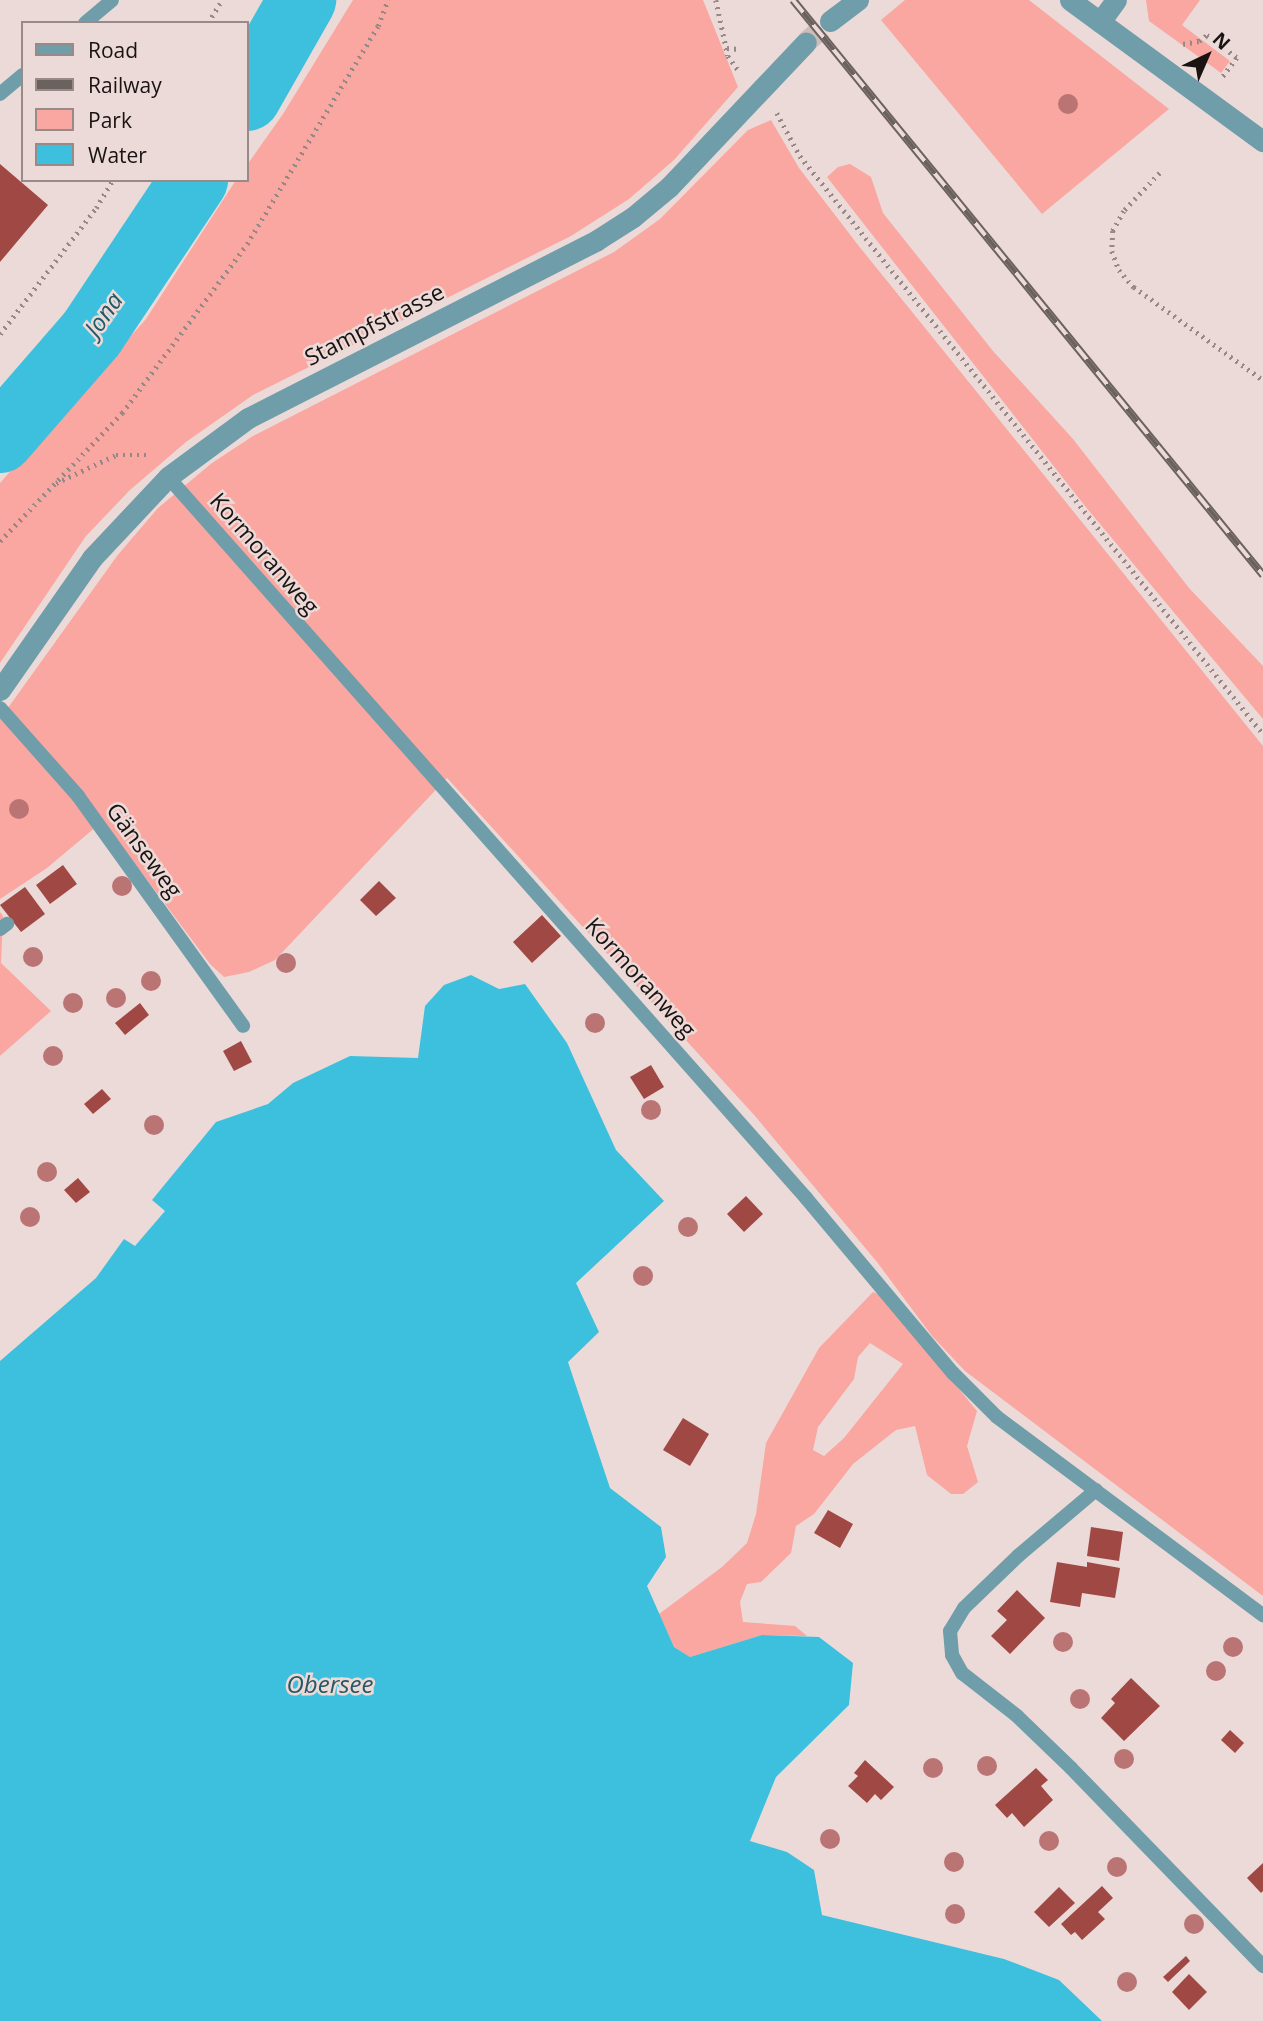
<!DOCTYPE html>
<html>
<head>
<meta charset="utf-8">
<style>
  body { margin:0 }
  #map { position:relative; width:1263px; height:2021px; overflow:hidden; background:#ecdad8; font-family:"Open Sans",sans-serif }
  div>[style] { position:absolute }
  .green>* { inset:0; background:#f9a7a0 }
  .water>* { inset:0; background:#3cc0de }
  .river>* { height:68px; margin:-34px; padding:0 34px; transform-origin:34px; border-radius:34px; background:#3cc0de }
  .building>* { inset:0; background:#a04844 }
  .street-tunnel>* { height:21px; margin-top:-10.5px; transform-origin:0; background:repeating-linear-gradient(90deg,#ccbcba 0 21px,transparent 0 31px) }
  .path>* { height:4.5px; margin-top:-2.25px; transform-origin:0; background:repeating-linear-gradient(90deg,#958886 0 2px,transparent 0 7px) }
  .lane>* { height:14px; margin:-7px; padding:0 7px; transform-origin:7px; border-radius:7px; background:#6f9eaa }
  .street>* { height:21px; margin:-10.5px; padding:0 10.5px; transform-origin:10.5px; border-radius:10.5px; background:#6f9eaa }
  .rail>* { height:8px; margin-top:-4px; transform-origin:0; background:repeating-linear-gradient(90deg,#ecdad8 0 16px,#6b615f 0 32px); box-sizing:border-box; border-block:2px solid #6b615f }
  .trees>* { width:20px; height:20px; margin:-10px; border-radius:50%; background:#ba7474 }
  span { translate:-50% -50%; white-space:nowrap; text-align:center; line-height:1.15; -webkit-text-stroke:5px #ecdad8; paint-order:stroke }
  .street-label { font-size:23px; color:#191312 }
  .water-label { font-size:24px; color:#235865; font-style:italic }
  .legend { position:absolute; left:21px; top:21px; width:228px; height:161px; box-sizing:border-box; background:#ecdad8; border:2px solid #988a89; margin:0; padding:9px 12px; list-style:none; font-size:21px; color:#191312 }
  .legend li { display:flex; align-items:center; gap:14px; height:35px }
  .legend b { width:35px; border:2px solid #988a89 }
  .north { position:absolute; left:1172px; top:21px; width:70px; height:70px; -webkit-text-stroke:5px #ecdad8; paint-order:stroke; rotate:44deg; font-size:19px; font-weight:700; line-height:28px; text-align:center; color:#191312 }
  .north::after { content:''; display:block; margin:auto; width:24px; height:32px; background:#191312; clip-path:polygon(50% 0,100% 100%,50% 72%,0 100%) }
</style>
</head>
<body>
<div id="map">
  <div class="green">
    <i style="clip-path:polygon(353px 0,703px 0,738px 87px,674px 160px,629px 199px,571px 236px,253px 395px,186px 442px,130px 490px,86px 536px,0 663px,0 483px,146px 319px,236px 180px,247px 180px,247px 165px,283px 114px)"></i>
    <i style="clip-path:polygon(905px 0,1029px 0,1169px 109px,1042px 214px,881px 20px)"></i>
    <i style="clip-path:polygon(1146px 0,1200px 0,1182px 25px,1230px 61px,1221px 73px,1149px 21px)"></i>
    <i style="clip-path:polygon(771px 120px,799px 168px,858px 245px,1263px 746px,1263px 1596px,965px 1371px,932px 1336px,877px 1262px,755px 1116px,447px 778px,275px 960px,249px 972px,224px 977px,210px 964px,103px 821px,47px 868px,0 899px,0 719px,117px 556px,158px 508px,212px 463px,253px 436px,614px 252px,660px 219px,748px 130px)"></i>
    <i style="clip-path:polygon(850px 164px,871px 177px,883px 213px,993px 351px,1073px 439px,1189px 588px,1263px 666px,1263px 719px,1085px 506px,827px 177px,838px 167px)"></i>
    <i style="clip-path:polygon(0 912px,3px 916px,1px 963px,51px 1011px,0 1056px)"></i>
    <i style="clip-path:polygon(evenodd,873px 1292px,883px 1296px,977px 1411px,967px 1446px,978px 1482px,963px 1494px,951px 1494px,927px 1475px,915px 1426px,896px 1430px,853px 1464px,814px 1514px,796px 1526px,791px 1553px,761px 1582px,747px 1584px,740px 1602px,743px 1622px,795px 1626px,807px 1636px,762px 1635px,690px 1657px,674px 1647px,659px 1614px,722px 1567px,747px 1543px,756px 1514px,766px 1443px,819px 1348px,873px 1292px,870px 1343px,903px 1364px,844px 1438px,824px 1456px,813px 1450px,818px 1427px,854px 1379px,858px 1357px,870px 1343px)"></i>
  </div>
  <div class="water">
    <i style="clip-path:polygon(471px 975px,499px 989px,525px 984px,567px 1043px,616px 1150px,664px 1201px,576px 1283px,599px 1332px,568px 1362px,610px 1488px,661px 1527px,666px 1557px,647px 1586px,674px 1647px,690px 1657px,762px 1635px,819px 1637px,853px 1663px,849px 1705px,776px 1777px,750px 1841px,787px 1852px,814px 1870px,822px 1915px,1004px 1959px,1059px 1980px,1102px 2021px,0 2021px,0 1361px,96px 1278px,124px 1239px,135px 1246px,165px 1211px,152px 1200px,216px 1122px,268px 1104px,293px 1083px,350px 1056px,418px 1058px,425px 1006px,444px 985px)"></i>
  </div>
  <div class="river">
    <i style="left:247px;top:97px;width:112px;rotate:-60.4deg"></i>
    <i style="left:0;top:439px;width:140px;rotate:-49deg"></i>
    <i style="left:92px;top:333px;width:184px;rotate:-56.3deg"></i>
  </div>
  <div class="building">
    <i style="clip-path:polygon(0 164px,48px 205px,0 262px)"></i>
    <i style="clip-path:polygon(63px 865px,77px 884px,50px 904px,36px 885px)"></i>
    <i style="clip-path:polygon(379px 881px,396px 898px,376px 916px,360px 900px)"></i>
    <i style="clip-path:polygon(25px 887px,45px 914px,21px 932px,0 905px)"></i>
    <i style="clip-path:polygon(542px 915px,561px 936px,532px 963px,513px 942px)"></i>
    <i style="clip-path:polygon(140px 1003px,149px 1015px,125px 1035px,115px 1023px)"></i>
    <i style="clip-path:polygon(241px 1041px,252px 1062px,234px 1071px,223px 1051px)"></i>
    <i style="clip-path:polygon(651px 1065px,664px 1087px,644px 1099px,630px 1077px)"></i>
    <i style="clip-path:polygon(102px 1089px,111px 1099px,93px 1114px,84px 1104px)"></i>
    <i style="clip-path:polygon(78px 1178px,90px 1192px,76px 1203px,64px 1190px)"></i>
    <i style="clip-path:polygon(746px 1196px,763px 1214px,744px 1232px,727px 1214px)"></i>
    <i style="clip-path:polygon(683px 1418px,709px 1434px,690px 1466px,663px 1450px)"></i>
    <i style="clip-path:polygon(828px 1510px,853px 1524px,840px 1548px,814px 1533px)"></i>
    <i style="clip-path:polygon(1091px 1527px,1123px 1532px,1119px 1561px,1087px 1556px)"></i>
    <i style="clip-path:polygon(1057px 1562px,1087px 1567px,1087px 1562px,1120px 1568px,1115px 1598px,1082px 1593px,1080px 1607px,1050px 1602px)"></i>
    <i style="clip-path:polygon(1017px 1590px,1045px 1618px,1010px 1654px,991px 1636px,1007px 1620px,997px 1611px)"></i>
    <i style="clip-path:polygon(1131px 1678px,1160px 1706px,1124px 1741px,1101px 1718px,1115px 1703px,1111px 1699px)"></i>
    <i style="clip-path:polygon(1230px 1730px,1244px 1743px,1235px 1753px,1221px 1740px)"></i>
    <i style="clip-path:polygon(865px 1760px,894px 1787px,881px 1800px,875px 1794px,867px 1803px,848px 1786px,858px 1776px,854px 1773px)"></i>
    <i style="clip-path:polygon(1036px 1768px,1048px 1780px,1041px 1786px,1053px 1800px,1024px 1827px,1012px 1813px,1007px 1818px,995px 1805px)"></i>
    <i style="clip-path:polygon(1263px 1863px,1263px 1891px,1261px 1893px,1247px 1878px)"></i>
    <i style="clip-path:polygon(1102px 1886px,1113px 1898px,1098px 1912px,1105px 1919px,1082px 1940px,1075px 1932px,1071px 1935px,1061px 1924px)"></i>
    <i style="clip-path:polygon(1059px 1887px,1075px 1903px,1049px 1927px,1034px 1912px)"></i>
    <i style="clip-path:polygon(1186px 1956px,1190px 1961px,1168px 1982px,1163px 1977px)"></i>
    <i style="clip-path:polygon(1189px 1974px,1207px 1992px,1189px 2010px,1172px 1992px)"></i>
  </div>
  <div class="street-tunnel">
    <i style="left:806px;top:42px;width:32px;rotate:-41deg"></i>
  </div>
  <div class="path">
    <i style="left:716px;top:0;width:57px;rotate:77.9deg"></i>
    <i style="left:728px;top:56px;width:17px;rotate:54deg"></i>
    <i style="left:208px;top:23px;width:27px;rotate:-59deg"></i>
    <i style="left:1183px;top:44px;width:16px;rotate:-11deg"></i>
    <i style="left:1199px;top:41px;width:10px;rotate:-37deg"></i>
    <i style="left:1207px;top:35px;width:38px;rotate:37deg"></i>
    <i style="left:1237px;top:58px;width:25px;rotate:127deg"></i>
    <i style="left:727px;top:48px;width:12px;rotate:5deg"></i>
    <i style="left:777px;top:113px;width:49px;rotate:61.9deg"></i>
    <i style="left:800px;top:156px;width:741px;rotate:51.3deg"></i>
    <i style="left:1160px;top:173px;width:52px;rotate:133.5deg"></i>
    <i style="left:1124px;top:211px;width:23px;rotate:119deg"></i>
    <i style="left:1113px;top:231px;width:20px;rotate:93deg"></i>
    <i style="left:1112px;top:251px;width:20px;rotate:70deg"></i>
    <i style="left:1119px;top:270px;width:23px;rotate:49deg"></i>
    <i style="left:1134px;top:287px;width:159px;rotate:35.8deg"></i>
    <i style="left:0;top:334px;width:158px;rotate:-52.7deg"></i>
    <i style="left:96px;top:208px;width:33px;rotate:-59deg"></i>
    <i style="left:56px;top:483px;width:66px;rotate:-25deg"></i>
    <i style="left:116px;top:455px;width:33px"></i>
    <i style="left:0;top:541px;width:177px;rotate:-46.4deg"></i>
    <i style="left:122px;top:413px;width:210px;rotate:-53.5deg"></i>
    <i style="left:247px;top:244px;width:254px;rotate:-59deg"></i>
    <i style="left:378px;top:26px;width:28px;rotate:-69deg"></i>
  </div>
  <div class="lane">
    <i style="left:85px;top:23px;width:35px;rotate:-40deg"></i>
    <i style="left:0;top:94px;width:30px;rotate:-40deg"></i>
    <i style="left:168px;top:477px;width:963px;rotate:48.49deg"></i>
    <i style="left:806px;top:1198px;width:229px;rotate:50deg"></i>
    <i style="left:953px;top:1373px;width:62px;rotate:45deg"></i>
    <i style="left:997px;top:1417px;width:332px;rotate:36.7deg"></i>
    <i style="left:0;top:708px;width:118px;rotate:48.4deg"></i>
    <i style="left:78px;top:796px;width:283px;rotate:54.3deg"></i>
    <i style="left:0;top:929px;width:9px;rotate:-36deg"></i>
    <i style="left:1096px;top:1490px;width:102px;rotate:139.8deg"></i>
    <i style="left:1018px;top:1556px;width:75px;rotate:136.1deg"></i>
    <i style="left:964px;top:1608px;width:27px;rotate:121deg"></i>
    <i style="left:950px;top:1631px;width:24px;rotate:85deg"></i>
    <i style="left:952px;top:1655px;width:21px;rotate:61deg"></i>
    <i style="left:962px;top:1673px;width:70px;rotate:38deg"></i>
    <i style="left:1017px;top:1716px;width:75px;rotate:43.9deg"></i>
    <i style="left:1071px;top:1768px;width:276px;rotate:45.9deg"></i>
  </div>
  <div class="street">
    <i style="left:1070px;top:0;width:239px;rotate:36.2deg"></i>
    <i style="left:830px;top:21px;width:35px;rotate:-37deg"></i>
    <i style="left:1100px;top:22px;width:27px;rotate:-54deg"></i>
    <i style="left:0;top:690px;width:161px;rotate:-55.1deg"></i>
    <i style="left:92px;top:558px;width:111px;rotate:-46.8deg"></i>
    <i style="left:168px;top:477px;width:99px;rotate:-36.4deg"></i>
    <i style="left:248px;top:418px;width:392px;rotate:-27deg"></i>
    <i style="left:597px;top:240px;width:43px;rotate:-32.6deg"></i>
    <i style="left:633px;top:217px;width:47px;rotate:-39.8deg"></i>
    <i style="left:669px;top:187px;width:199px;rotate:-46.6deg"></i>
  </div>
  <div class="rail">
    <i style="left:793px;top:0;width:743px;rotate:50.74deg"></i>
  </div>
  <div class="trees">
    <i style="left:1068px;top:104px"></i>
    <i style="left:19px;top:809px"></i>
    <i style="left:122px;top:886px"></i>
    <i style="left:33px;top:957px"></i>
    <i style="left:286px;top:963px"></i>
    <i style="left:151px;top:981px"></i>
    <i style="left:116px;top:998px"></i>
    <i style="left:73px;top:1003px"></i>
    <i style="left:595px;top:1023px"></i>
    <i style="left:53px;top:1056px"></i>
    <i style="left:651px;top:1110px"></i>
    <i style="left:154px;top:1125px"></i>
    <i style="left:47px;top:1172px"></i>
    <i style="left:30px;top:1217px"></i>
    <i style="left:688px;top:1227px"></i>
    <i style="left:643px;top:1276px"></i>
    <i style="left:1063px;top:1642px"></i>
    <i style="left:1233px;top:1647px"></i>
    <i style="left:1216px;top:1671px"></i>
    <i style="left:1080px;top:1699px"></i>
    <i style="left:1124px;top:1759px"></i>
    <i style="left:987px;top:1766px"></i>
    <i style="left:933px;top:1768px"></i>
    <i style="left:830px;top:1839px"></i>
    <i style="left:1049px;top:1841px"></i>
    <i style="left:954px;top:1862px"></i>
    <i style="left:1117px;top:1867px"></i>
    <i style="left:955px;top:1914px"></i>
    <i style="left:1194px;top:1924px"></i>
    <i style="left:1127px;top:1982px"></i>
  </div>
  <div class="street-label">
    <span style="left:374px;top:324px;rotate:-27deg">Stampfstrasse</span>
    <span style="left:265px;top:553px;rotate:49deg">Kormoranweg</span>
    <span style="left:145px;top:850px;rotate:54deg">Gänseweg</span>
    <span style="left:641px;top:977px;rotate:48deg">Kormoranweg</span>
  </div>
  <div class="water-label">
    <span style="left:103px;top:314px;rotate:-55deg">Jona</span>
    <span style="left:330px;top:1684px">Obersee</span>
  </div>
  <ul class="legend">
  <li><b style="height:9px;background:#6f9eaa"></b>Road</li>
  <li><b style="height:9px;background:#6b615f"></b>Railway</li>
  <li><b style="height:19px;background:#f9a7a0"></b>Park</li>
  <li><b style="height:19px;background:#3cc0de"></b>Water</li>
  </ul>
  <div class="north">N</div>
</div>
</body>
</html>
